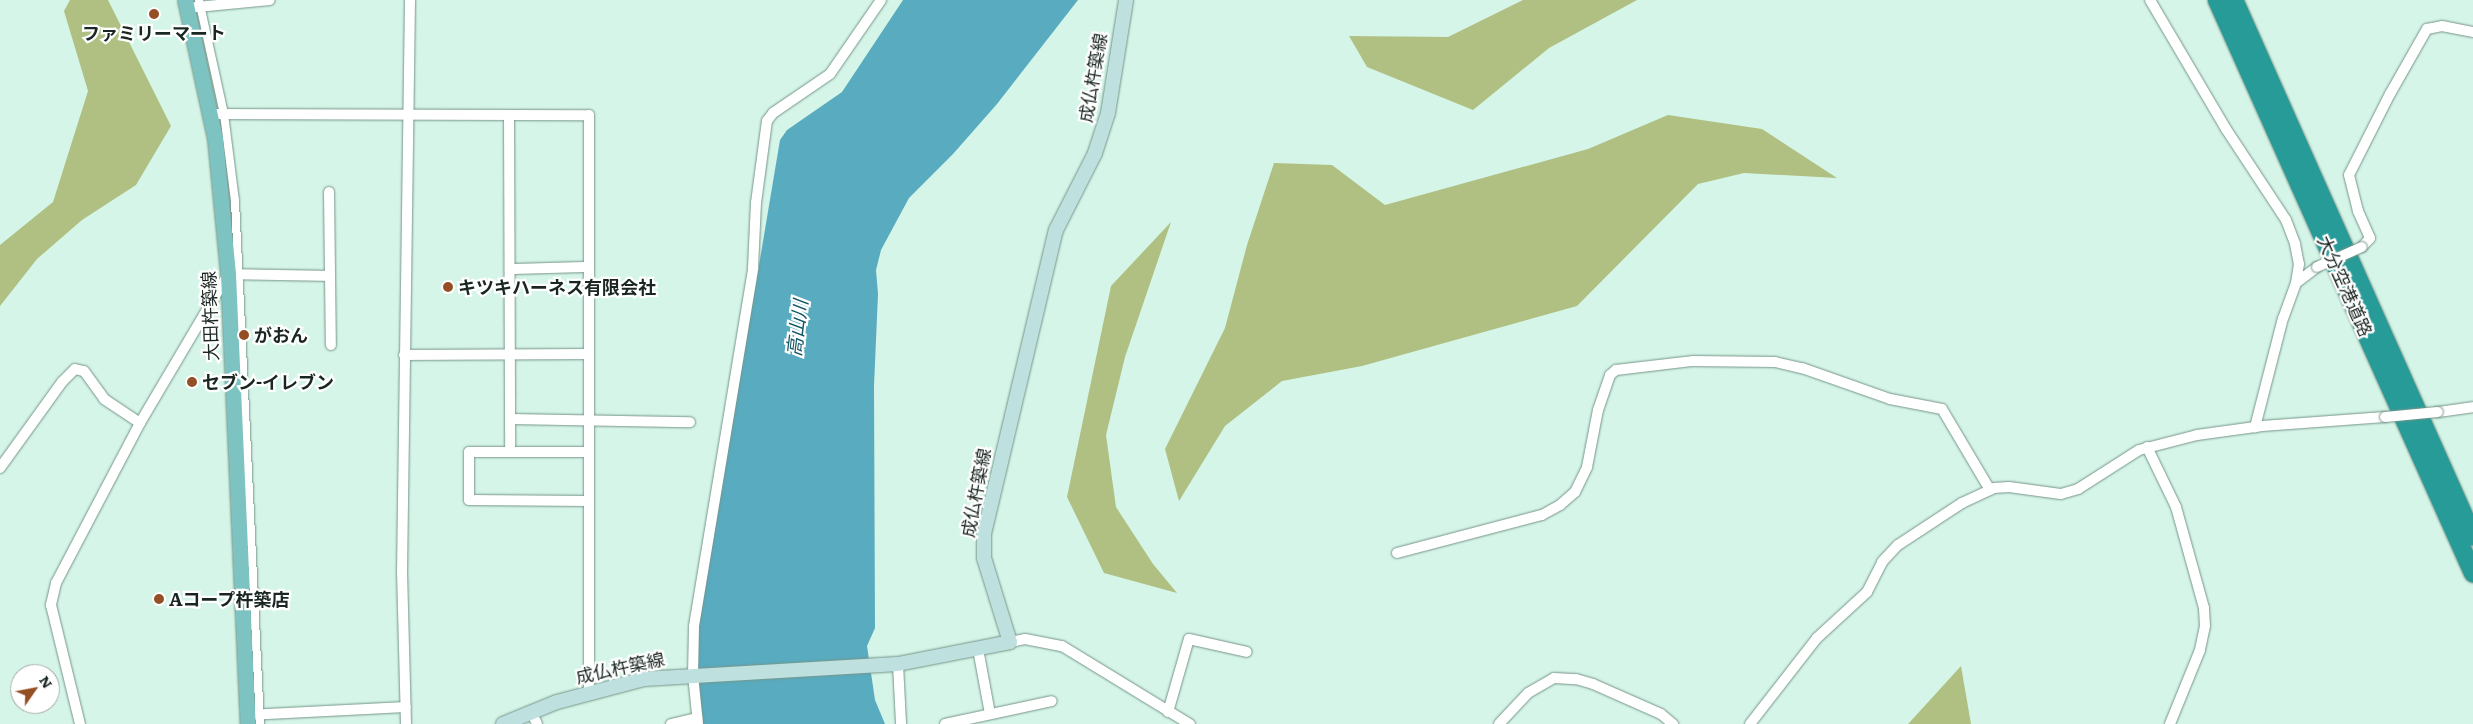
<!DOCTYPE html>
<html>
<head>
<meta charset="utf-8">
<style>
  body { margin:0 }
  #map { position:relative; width:2473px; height:724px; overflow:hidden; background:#d5f5e8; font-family:Literata,"Noto Sans JP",serif }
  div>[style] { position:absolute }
  .forest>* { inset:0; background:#afc082 }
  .water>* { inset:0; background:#59abbf }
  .roads { filter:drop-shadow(0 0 1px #779589) drop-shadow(0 0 1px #779589) }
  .pedestrian>* { height:8px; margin:-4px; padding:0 4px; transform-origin:4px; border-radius:4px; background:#fff }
  .minor>* { height:10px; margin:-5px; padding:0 5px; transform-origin:5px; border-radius:5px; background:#fff }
  .secondary>* { height:14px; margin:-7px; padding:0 7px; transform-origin:7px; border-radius:7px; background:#bee1e0 }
  .primary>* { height:15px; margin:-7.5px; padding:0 7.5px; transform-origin:7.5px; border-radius:7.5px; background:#7dc3c1 }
  .motorway>* { height:18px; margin:-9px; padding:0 9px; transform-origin:9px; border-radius:9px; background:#279b98 }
  .bridges { filter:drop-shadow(0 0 1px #779589) drop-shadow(0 0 1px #779589) }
  .minor-bridge>* { height:10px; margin:-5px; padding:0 5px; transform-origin:5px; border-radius:5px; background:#fff }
  .dots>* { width:14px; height:14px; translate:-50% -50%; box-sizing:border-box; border:2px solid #fff; border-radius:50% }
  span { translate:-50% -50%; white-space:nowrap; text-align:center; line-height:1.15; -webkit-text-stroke:4.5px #fff; paint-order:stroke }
  .poi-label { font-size:18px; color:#1a2621; font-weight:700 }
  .left { translate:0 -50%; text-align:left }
  .street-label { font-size:18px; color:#1a2621 }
  .water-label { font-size:19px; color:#135867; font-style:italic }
  .north { position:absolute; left:10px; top:664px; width:50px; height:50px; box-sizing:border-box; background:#fff; border:1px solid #a3a8a6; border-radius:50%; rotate:57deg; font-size:14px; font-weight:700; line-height:20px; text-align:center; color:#1a2621 }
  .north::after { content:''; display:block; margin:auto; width:18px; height:22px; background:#944f25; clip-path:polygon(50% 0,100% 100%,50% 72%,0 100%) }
</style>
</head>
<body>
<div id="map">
  <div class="forest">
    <i style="clip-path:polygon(70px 0,108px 0,171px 126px,136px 185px,82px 220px,37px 259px,0 306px,0 245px,53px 202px,88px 91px,64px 11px)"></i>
    <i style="clip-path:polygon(1523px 0,1637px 0,1549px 48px,1473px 110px,1367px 67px,1349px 36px,1448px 37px)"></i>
    <i style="clip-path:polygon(1668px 115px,1762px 129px,1837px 178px,1744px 173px,1698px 184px,1577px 306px,1362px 366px,1282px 381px,1225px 426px,1179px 501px,1165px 449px,1225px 328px,1247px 245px,1274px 163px,1332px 165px,1385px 205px,1588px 149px)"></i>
    <i style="clip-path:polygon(1171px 222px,1125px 357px,1106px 435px,1116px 507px,1153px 564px,1177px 593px,1104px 573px,1067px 497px,1111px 286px)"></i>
    <i style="clip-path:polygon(1961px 666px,1971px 724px,1908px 724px,1909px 723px)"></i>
  </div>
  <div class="water">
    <i style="clip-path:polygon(903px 0,1078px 0,997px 104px,953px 154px,909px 198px,881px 250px,876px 270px,878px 294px,874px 386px,875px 628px,867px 646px,875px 700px,885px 724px,703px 724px,698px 683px,698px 629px,780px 140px,787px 130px,842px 92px)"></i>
  </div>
  <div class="roads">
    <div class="pedestrian">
      <i style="left:199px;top:0;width:117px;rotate:77.6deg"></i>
      <i style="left:224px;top:114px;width:88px;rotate:82.8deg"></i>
      <i style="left:235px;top:201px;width:524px;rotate:87.26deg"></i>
    </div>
    <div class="minor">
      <i style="left:2150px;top:0;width:150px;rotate:59.5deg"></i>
      <i style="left:2226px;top:129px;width:109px;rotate:56.6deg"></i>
      <i style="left:2286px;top:220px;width:26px;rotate:69deg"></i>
      <i style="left:2295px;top:244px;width:20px;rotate:79deg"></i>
      <i style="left:2299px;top:264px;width:19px;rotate:99deg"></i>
      <i style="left:2296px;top:283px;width:37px;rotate:110deg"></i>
      <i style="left:2283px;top:318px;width:113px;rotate:104.4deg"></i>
      <i style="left:187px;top:8px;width:83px;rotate:-5.5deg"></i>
      <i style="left:210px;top:114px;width:379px;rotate:0.2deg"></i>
      <i style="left:589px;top:115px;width:577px;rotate:90deg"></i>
      <i style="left:509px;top:116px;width:336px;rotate:89.8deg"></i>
      <i style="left:329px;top:192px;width:153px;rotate:89.3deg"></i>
      <i style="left:2362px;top:247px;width:12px;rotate:-48deg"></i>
      <i style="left:2370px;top:238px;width:30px;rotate:-114deg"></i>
      <i style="left:2358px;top:211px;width:37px;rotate:-104deg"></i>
      <i style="left:2349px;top:175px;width:91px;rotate:-63.2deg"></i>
      <i style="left:2390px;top:94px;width:75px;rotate:-60.4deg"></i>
      <i style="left:2427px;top:29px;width:15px;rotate:-11deg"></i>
      <i style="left:2442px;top:26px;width:32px;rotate:11deg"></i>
      <i style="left:510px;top:269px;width:78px;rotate:-1.5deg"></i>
      <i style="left:2296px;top:283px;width:26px;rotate:-37deg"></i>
      <i style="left:404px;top:355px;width:183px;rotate:-0.3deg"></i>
      <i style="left:2438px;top:412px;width:35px;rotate:-8deg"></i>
      <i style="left:510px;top:419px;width:180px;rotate:1deg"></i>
      <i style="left:140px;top:423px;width:173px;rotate:-59.4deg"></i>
      <i style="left:228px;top:274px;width:101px;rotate:1.1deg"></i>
      <i style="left:2147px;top:447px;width:67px;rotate:64.2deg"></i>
      <i style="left:2176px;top:507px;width:105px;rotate:74.5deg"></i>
      <i style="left:2204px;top:608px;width:18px;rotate:87deg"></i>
      <i style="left:2205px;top:626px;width:25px;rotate:102deg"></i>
      <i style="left:2200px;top:650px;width:80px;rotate:112.1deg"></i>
      <i style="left:588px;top:452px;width:119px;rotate:180deg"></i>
      <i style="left:469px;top:452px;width:48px;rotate:90deg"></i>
      <i style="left:469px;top:500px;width:119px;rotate:0.5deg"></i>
      <i style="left:0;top:468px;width:106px;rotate:-54.2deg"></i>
      <i style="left:62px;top:382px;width:18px;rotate:-45deg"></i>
      <i style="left:75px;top:369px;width:9px;rotate:13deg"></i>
      <i style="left:84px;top:371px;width:34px;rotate:54deg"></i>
      <i style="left:104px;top:399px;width:43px;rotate:33.7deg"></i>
      <i style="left:140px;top:423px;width:181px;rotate:117.7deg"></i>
      <i style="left:56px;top:583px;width:23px;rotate:103deg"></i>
      <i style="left:51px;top:605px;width:122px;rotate:76.3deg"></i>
      <i style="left:1397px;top:553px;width:150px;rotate:-14.7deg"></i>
      <i style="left:1542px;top:515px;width:21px;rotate:-29deg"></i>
      <i style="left:1560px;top:505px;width:20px;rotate:-41deg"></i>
      <i style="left:1575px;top:492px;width:28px;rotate:-64deg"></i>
      <i style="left:1587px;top:467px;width:58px;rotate:-79.1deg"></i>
      <i style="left:1598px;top:410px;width:37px;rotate:-71deg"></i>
      <i style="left:1610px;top:375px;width:8px;rotate:-40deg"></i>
      <i style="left:1616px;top:370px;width:78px;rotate:-6.7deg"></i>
      <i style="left:1693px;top:361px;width:82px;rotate:0.7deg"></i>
      <i style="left:1775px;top:362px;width:28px;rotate:13deg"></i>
      <i style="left:1802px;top:368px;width:93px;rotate:19.4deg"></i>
      <i style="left:1890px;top:399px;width:53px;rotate:10.9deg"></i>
      <i style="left:1942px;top:409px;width:94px;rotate:59.3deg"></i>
      <i style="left:1010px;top:642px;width:15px;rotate:-11deg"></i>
      <i style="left:1025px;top:639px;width:38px;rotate:11deg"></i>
      <i style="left:1062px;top:646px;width:150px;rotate:31.4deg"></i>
      <i style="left:978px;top:649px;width:66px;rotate:79.5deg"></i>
      <i style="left:898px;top:664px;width:60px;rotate:87.1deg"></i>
      <i style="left:531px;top:711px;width:14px;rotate:65deg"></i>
      <i style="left:1168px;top:712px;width:76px;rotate:-74deg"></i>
      <i style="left:1189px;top:639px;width:59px;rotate:12.6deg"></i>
      <i style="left:248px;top:715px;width:158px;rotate:-2.9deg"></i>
      <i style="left:406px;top:724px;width:151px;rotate:-91.5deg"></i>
      <i style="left:402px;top:573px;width:573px;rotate:-89.2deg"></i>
      <i style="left:671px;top:724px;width:27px;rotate:-13deg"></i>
      <i style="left:698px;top:724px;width:49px;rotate:-95.8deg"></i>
      <i style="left:693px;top:675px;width:49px;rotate:-88.8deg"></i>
      <i style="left:694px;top:626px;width:363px;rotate:-80.6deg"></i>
      <i style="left:753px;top:268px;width:65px;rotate:-87.4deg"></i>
      <i style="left:756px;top:203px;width:83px;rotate:-82.4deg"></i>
      <i style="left:767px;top:121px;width:10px;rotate:-53deg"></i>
      <i style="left:773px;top:113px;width:69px;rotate:-34.4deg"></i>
      <i style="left:830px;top:74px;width:90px;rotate:-55.4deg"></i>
      <i style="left:945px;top:724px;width:109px;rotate:-12.1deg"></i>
      <i style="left:1499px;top:724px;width:42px;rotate:-46.9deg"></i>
      <i style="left:1528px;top:693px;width:30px;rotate:-30deg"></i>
      <i style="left:1554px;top:678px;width:22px;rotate:3deg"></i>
      <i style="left:1576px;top:679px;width:18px;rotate:16deg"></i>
      <i style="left:1593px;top:684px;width:74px;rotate:23.8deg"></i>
      <i style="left:1661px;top:714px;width:16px;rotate:40deg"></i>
      <i style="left:1750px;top:724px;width:109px;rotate:-52.1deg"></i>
      <i style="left:1817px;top:638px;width:68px;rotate:-42.6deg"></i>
      <i style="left:1867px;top:592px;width:34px;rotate:-63deg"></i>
      <i style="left:1882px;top:562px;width:23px;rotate:-47deg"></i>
      <i style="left:1898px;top:545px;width:77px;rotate:-33.3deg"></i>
      <i style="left:1962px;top:503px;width:35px;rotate:-25deg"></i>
      <i style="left:1994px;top:488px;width:15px;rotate:-4deg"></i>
      <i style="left:2009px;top:487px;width:52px;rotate:7.7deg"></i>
      <i style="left:2061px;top:494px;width:18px;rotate:-16deg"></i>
      <i style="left:2078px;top:489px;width:72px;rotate:-32.6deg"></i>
      <i style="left:2139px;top:450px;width:60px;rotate:-14.5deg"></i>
      <i style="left:2197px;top:435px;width:66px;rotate:-7.9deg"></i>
      <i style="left:2262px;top:426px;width:123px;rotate:-4.2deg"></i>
    </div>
    <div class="secondary">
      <i style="left:503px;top:724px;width:58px;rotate:-22.2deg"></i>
      <i style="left:557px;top:702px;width:90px;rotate:-14.8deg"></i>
      <i style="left:644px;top:679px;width:254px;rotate:-3.4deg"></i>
      <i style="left:898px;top:664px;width:114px;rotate:-11.1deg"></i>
      <i style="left:1010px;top:642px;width:88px;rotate:-107.2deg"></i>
      <i style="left:984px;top:558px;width:24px;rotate:-90deg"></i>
      <i style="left:984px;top:534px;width:312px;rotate:-76.7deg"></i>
      <i style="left:1056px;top:230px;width:86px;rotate:-63.1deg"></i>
      <i style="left:1095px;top:153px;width:42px;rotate:-72deg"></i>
      <i style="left:1108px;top:113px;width:114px;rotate:-80.9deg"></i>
    </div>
    <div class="primary">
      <i style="left:185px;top:0;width:142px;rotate:77.8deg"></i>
      <i style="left:215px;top:139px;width:136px;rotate:84.5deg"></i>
      <i style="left:228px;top:274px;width:450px;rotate:87.5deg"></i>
    </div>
    <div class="motorway">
      <i style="left:2217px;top:0;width:628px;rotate:65.93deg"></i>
      <i style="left:2234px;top:0;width:587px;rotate:65.97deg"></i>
    </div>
  </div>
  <div class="bridges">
    <div class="minor-bridge">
      <i style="left:2317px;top:267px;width:49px;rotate:-24deg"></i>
      <i style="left:2385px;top:417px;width:53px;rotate:-5.4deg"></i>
    </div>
  </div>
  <div class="dots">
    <i style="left:154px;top:14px;background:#944f25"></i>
    <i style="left:448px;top:287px;background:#944f25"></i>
    <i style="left:244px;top:335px;background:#944f25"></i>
    <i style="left:192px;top:382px;background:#944f25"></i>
    <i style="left:159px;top:599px;background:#944f25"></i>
  </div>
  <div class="poi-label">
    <span style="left:154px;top:33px">ファミリーマート</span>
    <span class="left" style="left:458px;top:287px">キツキハーネス有限会社</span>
    <span class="left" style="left:254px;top:335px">がおん</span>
    <span class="left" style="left:202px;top:382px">セブン-イレブン</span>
    <span class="left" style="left:169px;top:599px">Aコープ杵築店</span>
  </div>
  <div class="street-label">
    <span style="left:1093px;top:78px;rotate:-80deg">成仏杵築線</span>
    <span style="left:2345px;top:286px;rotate:66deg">大分空港道路</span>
    <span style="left:210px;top:316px;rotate:-92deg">大田杵築線</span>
    <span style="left:976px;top:493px;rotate:-79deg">成仏杵築線</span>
    <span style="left:620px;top:668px;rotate:-12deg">成仏杵築線</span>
  </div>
  <div class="water-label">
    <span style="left:797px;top:328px;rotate:-83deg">高山川</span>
  </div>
  <div class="north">N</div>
</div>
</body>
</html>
